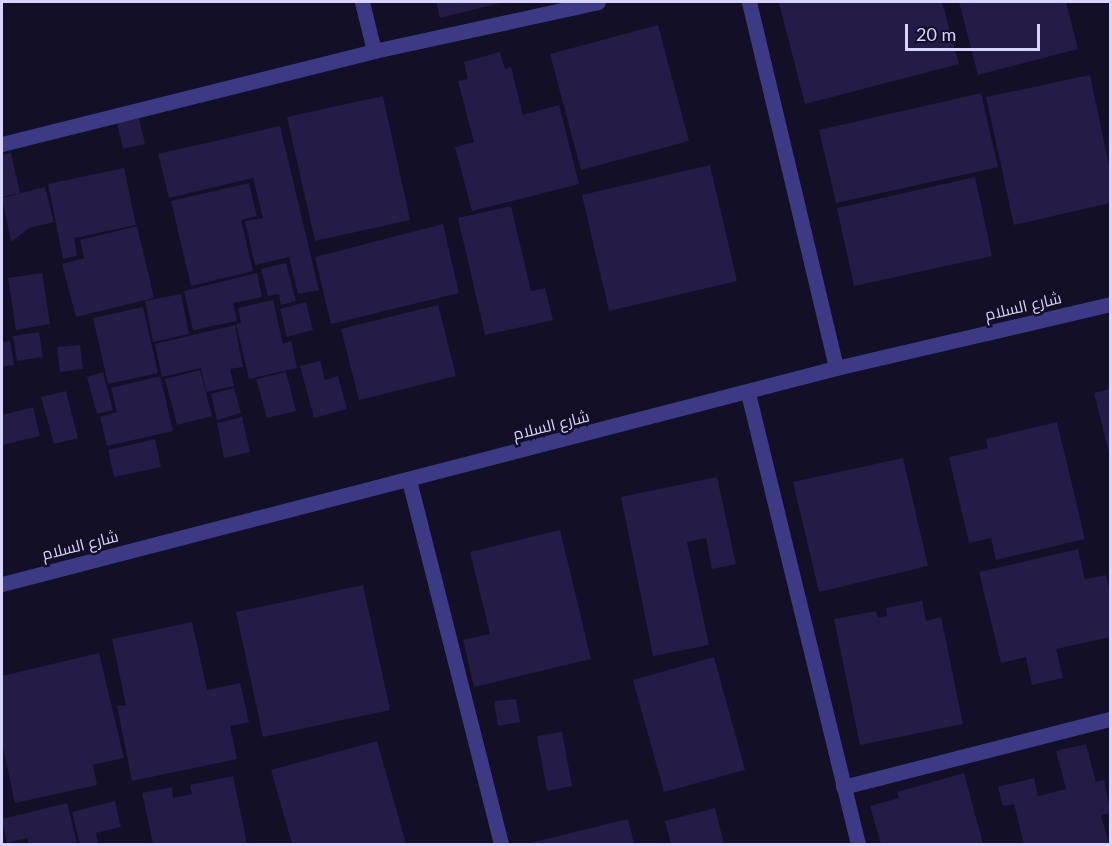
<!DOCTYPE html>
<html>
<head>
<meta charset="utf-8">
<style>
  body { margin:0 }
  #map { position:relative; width:1112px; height:846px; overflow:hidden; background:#130f26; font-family:Lato,Cairo,sans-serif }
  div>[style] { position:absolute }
  .building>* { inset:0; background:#241b47 }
  .minor>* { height:15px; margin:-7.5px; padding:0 7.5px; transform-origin:7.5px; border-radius:7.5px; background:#3d3a85 }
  span { translate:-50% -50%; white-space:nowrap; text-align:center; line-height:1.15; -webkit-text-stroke:5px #130f26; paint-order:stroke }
  .street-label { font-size:16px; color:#d9d4ff }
  .frame { position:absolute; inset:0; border:3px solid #d9d4ff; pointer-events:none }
  .scale { position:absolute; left:905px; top:24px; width:135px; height:27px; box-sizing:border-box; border:3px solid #d9d4ff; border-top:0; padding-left:8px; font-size:18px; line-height:21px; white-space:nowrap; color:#d9d4ff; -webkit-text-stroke:4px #130f26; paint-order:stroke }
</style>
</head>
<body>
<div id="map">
  <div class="building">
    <i style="clip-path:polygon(436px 2px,504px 2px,440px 18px)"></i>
    <i style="clip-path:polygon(942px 2px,959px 64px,805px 104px,779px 3px)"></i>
    <i style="clip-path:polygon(959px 2px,1066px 2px,1078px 49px,978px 75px)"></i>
    <i style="clip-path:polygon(658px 25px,689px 141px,581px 170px,550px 54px)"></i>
    <i style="clip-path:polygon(500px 52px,505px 69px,511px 67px,523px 115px,559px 105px,579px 184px,472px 211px,455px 147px,474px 142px,458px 81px,468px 79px,464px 62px)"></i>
    <i style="clip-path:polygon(1090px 75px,1110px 170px,1110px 203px,1014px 225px,986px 97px)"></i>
    <i style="clip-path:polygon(981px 93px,998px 167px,836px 203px,819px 130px)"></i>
    <i style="clip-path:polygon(383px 96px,410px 220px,315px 241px,287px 117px)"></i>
    <i style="clip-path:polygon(139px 118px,145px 144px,123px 149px,117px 123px)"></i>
    <i style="clip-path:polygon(280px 126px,319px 290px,298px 294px,289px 257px,255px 265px,245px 221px,263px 218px,253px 178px,169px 198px,158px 154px)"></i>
    <i style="clip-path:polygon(11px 153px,20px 193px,2px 197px,2px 155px)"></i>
    <i style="clip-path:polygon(710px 165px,737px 281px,609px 311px,582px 195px)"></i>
    <i style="clip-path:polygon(124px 168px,136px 225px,74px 238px,77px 256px,63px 259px,48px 184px)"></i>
    <i style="clip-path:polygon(975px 177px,992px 256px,854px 286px,837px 208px)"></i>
    <i style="clip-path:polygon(249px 183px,257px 216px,241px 220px,253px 271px,191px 286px,171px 201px)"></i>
    <i style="clip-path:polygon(45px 187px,54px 222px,29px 228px,11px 242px,2px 198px)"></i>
    <i style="clip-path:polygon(511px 206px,531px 291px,545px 288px,553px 320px,485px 335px,458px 218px)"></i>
    <i style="clip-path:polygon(443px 224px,459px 293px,331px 324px,315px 257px)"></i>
    <i style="clip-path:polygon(137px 226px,154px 298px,76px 317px,62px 264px,84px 258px,80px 240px)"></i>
    <i style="clip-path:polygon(286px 263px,296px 301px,281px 305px,279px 294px,268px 296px,261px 269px)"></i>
    <i style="clip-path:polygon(42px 273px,50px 324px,16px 330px,8px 278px)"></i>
    <i style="clip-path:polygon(257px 273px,262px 297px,233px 303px,237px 321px,193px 330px,184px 291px)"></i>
    <i style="clip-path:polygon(181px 294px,189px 334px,153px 342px,145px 301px)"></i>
    <i style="clip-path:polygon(273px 300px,283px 344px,291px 341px,297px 368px,249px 379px,236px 324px,241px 323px,238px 308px)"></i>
    <i style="clip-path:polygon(306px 302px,313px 330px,287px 337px,280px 309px)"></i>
    <i style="clip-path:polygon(438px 305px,456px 376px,359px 400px,341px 329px)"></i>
    <i style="clip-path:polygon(143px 307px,158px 373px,108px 384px,93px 318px)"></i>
    <i style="clip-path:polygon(235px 325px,243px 367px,230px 369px,234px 386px,206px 392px,201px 368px,162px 377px,155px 344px)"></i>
    <i style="clip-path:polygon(39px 332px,43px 357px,17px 361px,13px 336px)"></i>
    <i style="clip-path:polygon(10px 341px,14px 365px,2px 367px,2px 342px)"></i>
    <i style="clip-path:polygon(80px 345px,83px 369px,60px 372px,57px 347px)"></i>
    <i style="clip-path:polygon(320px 361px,325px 380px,338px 376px,347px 409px,314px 418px,300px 366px)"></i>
    <i style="clip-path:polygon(200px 370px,212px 416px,177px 425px,165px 379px)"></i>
    <i style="clip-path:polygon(103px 372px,113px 410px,97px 414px,87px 377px)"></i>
    <i style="clip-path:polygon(286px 372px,296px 411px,267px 418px,256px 379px)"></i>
    <i style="clip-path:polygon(160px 376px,173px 431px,107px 446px,100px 417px,117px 412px,111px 388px)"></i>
    <i style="clip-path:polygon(234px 388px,241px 413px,217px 420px,211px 394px)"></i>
    <i style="clip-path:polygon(1110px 389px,1110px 457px,1094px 393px)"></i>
    <i style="clip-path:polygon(66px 391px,78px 438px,54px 444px,41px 397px)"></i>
    <i style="clip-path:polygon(33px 407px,40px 436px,2px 445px,2px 415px)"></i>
    <i style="clip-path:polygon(242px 417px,250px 452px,224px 458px,217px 423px)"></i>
    <i style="clip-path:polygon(1057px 422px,1085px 539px,996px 560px,991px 538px,969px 543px,949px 457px,988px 448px,986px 439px)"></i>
    <i style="clip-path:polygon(155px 439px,161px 467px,114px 477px,108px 450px)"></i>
    <i style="clip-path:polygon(903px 458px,928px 566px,819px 592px,793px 482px)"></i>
    <i style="clip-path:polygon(717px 477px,736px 564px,712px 569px,706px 538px,687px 542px,709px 645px,653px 656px,621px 497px)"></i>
    <i style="clip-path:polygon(560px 530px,591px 659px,474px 687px,463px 640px,490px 634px,470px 552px)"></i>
    <i style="clip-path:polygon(1078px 549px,1085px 579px,1106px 575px,1110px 594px,1110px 637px,1056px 649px,1063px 678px,1032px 685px,1026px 657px,1001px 663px,979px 572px)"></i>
    <i style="clip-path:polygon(363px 585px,390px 710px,263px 737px,236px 612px)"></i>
    <i style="clip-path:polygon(922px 601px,926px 621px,941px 617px,963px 724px,860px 745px,834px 619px,876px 611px,878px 618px,887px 616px,886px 608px)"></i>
    <i style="clip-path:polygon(192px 622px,207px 690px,240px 683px,249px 722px,230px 726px,237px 759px,132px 781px,117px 706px,126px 705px,112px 639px)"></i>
    <i style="clip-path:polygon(99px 653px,124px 758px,93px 765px,97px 785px,15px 803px,2px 743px,2px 676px)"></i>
    <i style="clip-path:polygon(714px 657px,745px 770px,664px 792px,633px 680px)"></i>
    <i style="clip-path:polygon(516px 699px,520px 722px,498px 726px,494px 701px)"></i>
    <i style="clip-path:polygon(562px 732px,572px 786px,547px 791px,537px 736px)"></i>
    <i style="clip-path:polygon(377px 741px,406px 844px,292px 844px,271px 770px)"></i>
    <i style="clip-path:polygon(1086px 744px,1096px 782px,1104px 780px,1110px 808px,1110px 813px,1101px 815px,1109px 844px,1024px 844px,1014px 804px,1003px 806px,998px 787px,1034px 778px,1038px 796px,1066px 789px,1056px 751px)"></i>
    <i style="clip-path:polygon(964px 773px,983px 844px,881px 844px,870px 806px,899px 798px,897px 792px)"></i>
    <i style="clip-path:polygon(233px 776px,247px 844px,153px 844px,142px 793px,172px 787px,173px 798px,192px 794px,190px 785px)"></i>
    <i style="clip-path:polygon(115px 801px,121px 827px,96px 833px,98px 844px,80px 844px,72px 812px)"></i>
    <i style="clip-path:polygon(67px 803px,77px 844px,29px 844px,27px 838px,7px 843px,2px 819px)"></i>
    <i style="clip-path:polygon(715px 808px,724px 844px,671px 844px,665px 821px)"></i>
    <i style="clip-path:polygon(628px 819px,634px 844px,530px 844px,530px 843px)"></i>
  </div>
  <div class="minor">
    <i style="left:362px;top:2px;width:50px;rotate:76.2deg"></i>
    <i style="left:749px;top:2px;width:376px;rotate:76.6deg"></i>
    <i style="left:2px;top:144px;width:383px;rotate:-14deg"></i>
    <i style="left:374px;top:51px;width:229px;rotate:-12.3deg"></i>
    <i style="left:748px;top:393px;width:464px;rotate:76.3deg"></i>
    <i style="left:409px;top:480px;width:375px;rotate:75.8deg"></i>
    <i style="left:2px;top:584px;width:862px;rotate:-14.52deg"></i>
    <i style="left:836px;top:368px;width:281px;rotate:-13.1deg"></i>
    <i style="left:843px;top:787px;width:276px;rotate:-14.3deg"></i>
  </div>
  <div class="street-label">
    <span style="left:1023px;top:306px;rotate:-13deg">شارع السلام</span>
    <span style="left:551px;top:425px;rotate:-14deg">شارع السلام</span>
    <span style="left:80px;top:545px;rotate:-14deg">شارع السلام</span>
  </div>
  <div class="frame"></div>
  <div class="scale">20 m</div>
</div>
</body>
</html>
